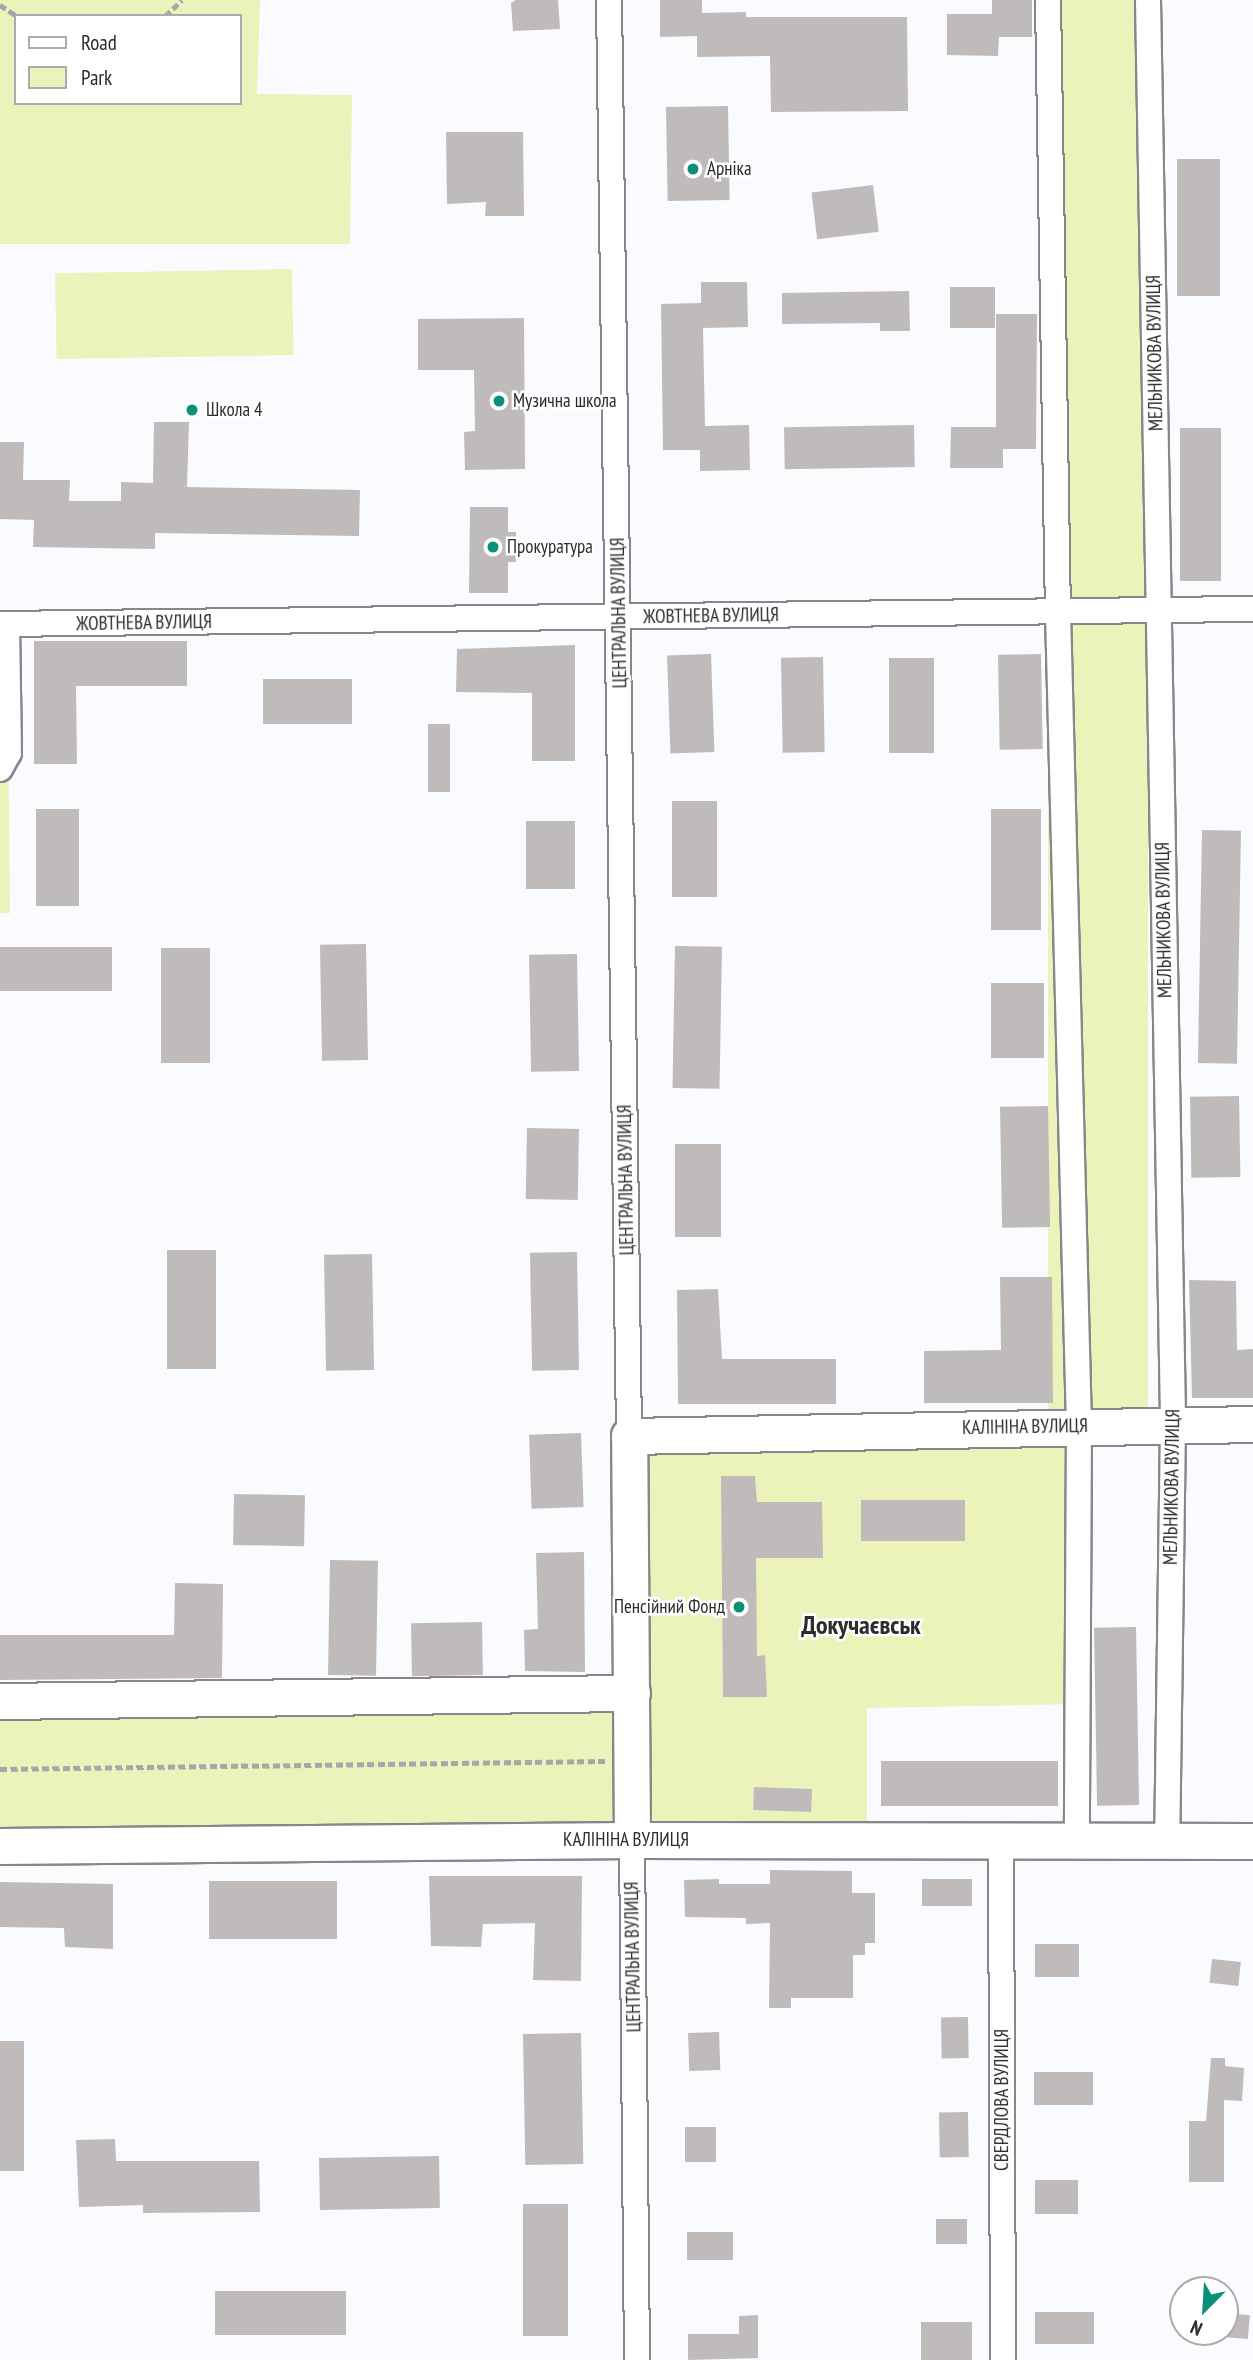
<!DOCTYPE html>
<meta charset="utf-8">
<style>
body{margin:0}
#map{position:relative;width:1253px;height:2360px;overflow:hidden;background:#fafbfe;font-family:"PT Sans Narrow",sans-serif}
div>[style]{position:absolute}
.green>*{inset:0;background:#ebf3bb;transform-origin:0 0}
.building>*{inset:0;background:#bebbba;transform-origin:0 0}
.path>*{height:4.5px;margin-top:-2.25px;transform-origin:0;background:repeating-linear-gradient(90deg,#a7a7aa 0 7px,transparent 0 10.5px)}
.roads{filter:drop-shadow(2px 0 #87878a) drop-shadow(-2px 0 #87878a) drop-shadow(0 2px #87878a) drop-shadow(0 -2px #87878a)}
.street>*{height:24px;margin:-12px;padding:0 12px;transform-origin:12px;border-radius:12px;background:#fff}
.secondary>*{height:35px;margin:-17.5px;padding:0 17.5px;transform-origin:17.5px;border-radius:17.5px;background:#fff}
.dots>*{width:19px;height:19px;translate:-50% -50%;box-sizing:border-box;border:4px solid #fff;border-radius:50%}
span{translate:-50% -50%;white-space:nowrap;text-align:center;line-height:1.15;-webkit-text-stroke:5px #fff;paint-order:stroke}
.poi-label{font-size:19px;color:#2c2c2d}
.left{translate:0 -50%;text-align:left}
.right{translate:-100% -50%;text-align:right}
.street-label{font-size:19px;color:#2c2c2d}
.district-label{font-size:26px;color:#2c2c2d;font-weight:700}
.legend{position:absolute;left:14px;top:14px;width:228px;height:91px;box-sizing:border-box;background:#fff;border:2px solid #ababab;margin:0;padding:9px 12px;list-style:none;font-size:21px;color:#2c2c2d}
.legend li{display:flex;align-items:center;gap:14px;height:35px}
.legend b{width:35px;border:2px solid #ababab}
.north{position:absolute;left:1169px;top:2276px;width:70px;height:70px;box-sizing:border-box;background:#fff;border:2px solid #ababab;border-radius:50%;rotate:204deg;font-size:19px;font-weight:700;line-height:28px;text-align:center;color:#2c2c2d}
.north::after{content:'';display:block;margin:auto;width:24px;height:32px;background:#099079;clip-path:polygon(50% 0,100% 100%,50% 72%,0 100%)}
</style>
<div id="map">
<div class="green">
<div style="clip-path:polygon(evenodd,0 0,260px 0,257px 94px,352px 95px,350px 244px,0 244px,0 0,16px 16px,240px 16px,240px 103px,16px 103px,16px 16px)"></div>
<div style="left:1048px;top:0;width:100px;height:1411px"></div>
<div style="left:292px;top:269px;width:86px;height:237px;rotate:89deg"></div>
<div style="clip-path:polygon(0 624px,7px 624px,10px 913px,0 913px)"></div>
<div style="clip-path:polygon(1080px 1439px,1078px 1704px,867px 1708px,867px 1826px,0 1830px,0 1717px,648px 1708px,645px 1448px)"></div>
</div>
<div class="building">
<div style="clip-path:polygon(516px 0,558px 0,560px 29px,513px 31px,511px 3px)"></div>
<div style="clip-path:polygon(660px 0,702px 0,702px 13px,746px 12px,746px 17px,907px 17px,908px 111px,771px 112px,770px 56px,697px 57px,697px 36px,660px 37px)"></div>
<div style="clip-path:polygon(992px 0,1032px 0,1032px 37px,999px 37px,998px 56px,947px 55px,947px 14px,992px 14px)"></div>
<div style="left:728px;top:106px;width:94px;height:62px;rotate:89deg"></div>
<div style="clip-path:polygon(446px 132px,523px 132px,524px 216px,485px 216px,486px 202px,447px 204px)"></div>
<div style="left:1177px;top:159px;width:43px;height:137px"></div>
<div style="left:873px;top:185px;width:47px;height:62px;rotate:83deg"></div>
<div style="clip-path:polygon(701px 282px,747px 282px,748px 327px,703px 328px,705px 426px,749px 425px,750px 470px,700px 471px,700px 450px,663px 450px,661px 304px,701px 303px)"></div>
<div style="left:950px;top:287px;width:45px;height:41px"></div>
<div style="clip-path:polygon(909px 291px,910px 331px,880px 331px,880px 323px,782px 324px,782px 293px)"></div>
<div style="clip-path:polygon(996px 314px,1037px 314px,1036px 449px,1003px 449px,1003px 468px,950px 468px,951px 427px,996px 427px)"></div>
<div style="clip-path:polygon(524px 318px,525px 469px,465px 470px,464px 432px,475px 431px,474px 370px,418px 370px,418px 319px)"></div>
<div style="clip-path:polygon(154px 422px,189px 422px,187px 487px,360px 490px,359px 536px,155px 533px,155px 549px,33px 547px,34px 520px,0 519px,0 442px,24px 442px,23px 480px,70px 480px,69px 501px,121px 501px,121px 482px,153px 483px)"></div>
<div style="left:914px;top:425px;width:42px;height:130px;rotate:89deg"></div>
<div style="left:1180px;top:428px;width:41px;height:153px"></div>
<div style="clip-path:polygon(470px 507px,508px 507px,508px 532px,516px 532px,516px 562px,508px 562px,508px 593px,469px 593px)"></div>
<div style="clip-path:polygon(34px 641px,187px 641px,187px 686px,76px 686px,77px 764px,34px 764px)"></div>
<div style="clip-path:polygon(575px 645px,575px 761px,532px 761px,532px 693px,456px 692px,457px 649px)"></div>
<div style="left:711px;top:654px;width:98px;height:44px;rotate:88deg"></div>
<div style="left:1041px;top:654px;width:95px;height:43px;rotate:89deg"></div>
<div style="left:823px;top:657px;width:95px;height:42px;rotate:89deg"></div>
<div style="left:889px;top:658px;width:45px;height:95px"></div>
<div style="left:352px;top:679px;width:45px;height:89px;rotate:90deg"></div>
<div style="left:428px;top:724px;width:22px;height:68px"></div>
<div style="left:717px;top:801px;width:96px;height:45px;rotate:90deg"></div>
<div style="left:36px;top:809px;width:43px;height:97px"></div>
<div style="left:991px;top:809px;width:50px;height:121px"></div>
<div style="left:526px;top:821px;width:49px;height:68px"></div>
<div style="left:1202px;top:830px;width:39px;height:233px;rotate:1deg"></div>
<div style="left:366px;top:944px;width:116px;height:46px;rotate:89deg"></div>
<div style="left:675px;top:946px;width:47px;height:142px;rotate:1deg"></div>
<div style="left:112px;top:947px;width:44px;height:112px;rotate:90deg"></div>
<div style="left:161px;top:948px;width:49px;height:115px"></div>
<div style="left:577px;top:954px;width:117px;height:48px;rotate:89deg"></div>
<div style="left:991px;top:983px;width:53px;height:75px"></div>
<div style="left:1239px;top:1096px;width:81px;height:49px;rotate:89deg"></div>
<div style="left:1048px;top:1106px;width:121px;height:48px;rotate:89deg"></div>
<div style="left:527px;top:1128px;width:52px;height:71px;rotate:1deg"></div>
<div style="left:675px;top:1144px;width:46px;height:93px"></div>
<div style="left:216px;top:1250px;width:119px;height:49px;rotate:90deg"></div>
<div style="left:577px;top:1252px;width:118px;height:47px;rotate:89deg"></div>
<div style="left:372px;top:1254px;width:116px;height:48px;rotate:89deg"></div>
<div style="clip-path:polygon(1000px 1277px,1052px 1277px,1053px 1403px,924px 1403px,924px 1351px,1001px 1350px)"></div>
<div style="clip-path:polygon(1189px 1280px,1236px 1281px,1237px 1350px,1253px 1349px,1253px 1398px,1192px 1398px)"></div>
<div style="clip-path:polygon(718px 1289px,722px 1359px,836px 1359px,836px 1404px,678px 1404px,677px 1290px)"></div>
<div style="left:581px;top:1433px;width:74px;height:52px;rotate:88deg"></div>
<div style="clip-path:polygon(721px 1476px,755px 1476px,757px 1502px,822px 1502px,823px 1558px,756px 1558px,757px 1656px,765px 1655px,767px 1697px,723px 1697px)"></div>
<div style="left:234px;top:1494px;width:71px;height:51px;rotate:1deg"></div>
<div style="left:861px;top:1500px;width:104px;height:41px"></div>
<div style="clip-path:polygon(584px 1552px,585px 1672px,525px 1671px,524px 1630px,538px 1629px,536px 1553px)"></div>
<div style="left:330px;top:1560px;width:48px;height:115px;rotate:1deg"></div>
<div style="clip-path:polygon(175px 1583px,223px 1584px,222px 1678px,0 1680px,0 1635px,174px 1635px)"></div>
<div style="left:482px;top:1622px;width:53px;height:71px;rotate:89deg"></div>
<div style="left:1136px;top:1627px;width:178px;height:42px;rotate:89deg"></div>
<div style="left:1058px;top:1761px;width:45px;height:177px;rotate:90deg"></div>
<div style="left:754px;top:1787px;width:58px;height:23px;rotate:2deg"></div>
<div style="clip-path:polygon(770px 1870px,852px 1871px,852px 1893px,875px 1893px,875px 1943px,865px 1943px,865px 1955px,853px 1955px,853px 1998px,791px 1998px,791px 2008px,769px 2008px,770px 1923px,746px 1924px,746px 1918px,685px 1917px,684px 1880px,719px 1879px,719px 1884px,770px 1884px)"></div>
<div style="clip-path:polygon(429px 1876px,582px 1876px,581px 1981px,533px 1980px,535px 1923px,483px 1924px,481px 1947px,431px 1946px)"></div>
<div style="left:922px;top:1879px;width:50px;height:27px"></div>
<div style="left:209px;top:1881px;width:128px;height:58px"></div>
<div style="clip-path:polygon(0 1882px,113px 1884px,113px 1949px,65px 1947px,64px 1928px,0 1927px)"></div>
<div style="left:1079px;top:1944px;width:33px;height:44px;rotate:90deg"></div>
<div style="left:1212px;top:1959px;width:29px;height:24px;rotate:6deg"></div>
<div style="left:968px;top:2017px;width:41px;height:27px;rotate:89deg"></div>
<div style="left:719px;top:2032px;width:38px;height:31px;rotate:88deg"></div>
<div style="left:581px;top:2033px;width:131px;height:58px;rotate:89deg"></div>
<div style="left:0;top:2041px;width:24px;height:130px"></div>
<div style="clip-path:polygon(1211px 2058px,1225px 2058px,1225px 2066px,1244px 2068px,1242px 2101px,1224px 2100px,1224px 2182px,1189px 2182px,1189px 2121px,1206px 2121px)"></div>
<div style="left:1093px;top:2072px;width:33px;height:59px;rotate:90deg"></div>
<div style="left:968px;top:2112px;width:45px;height:29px;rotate:89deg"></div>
<div style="left:716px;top:2127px;width:35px;height:31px;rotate:90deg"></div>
<div style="clip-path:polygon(115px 2139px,116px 2161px,259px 2161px,260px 2212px,143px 2213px,143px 2205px,79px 2207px,76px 2140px)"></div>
<div style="left:439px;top:2156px;width:52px;height:120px;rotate:89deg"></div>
<div style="left:1035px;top:2180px;width:43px;height:34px"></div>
<div style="left:523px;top:2204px;width:45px;height:132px"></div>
<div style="left:936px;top:2219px;width:31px;height:25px"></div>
<div style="left:687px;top:2232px;width:46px;height:28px"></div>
<div style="left:215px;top:2291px;width:131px;height:44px"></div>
<div style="left:1035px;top:2312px;width:59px;height:32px"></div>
<div style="left:1225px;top:2313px;width:25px;height:24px;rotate:5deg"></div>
<div style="clip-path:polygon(758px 2315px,758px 2358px,688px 2360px,688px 2334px,739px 2334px,739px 2316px)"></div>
<div style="left:921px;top:2322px;width:51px;height:38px"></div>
</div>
<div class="path">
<div style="left:0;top:5px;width:20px;rotate:33deg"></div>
<div style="left:165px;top:16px;width:23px;rotate:-43deg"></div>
<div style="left:0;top:1769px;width:607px;rotate:-0.76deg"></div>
</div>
<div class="roads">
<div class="street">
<div style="left:609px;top:0;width:1436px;rotate:89.2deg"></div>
<div style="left:1048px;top:0;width:613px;rotate:89.07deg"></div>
<div style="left:1058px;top:613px;width:812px;rotate:88.52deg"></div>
<div style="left:1079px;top:1425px;width:415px;rotate:90.3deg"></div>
<div style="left:1148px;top:0;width:1424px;rotate:88.99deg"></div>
<div style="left:1173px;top:1424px;width:416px;rotate:90.8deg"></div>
<div style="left:0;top:624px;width:1253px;rotate:-0.69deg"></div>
<div style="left:0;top:769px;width:18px;rotate:-61deg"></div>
<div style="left:9px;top:753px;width:129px;rotate:-90.9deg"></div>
<div style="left:632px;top:1840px;width:520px;rotate:89.45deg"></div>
<div style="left:1001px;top:1840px;width:520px;rotate:89.78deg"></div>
</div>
<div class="secondary">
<div style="left:0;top:1701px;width:632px;rotate:-0.73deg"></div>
<div style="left:632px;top:1840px;width:404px;rotate:-90.4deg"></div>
<div style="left:629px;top:1436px;width:624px;rotate:-1.1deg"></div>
<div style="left:0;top:1846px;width:632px;rotate:-0.54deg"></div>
<div style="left:632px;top:1840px;width:621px;rotate:0.09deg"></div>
</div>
</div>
<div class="dots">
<div style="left:693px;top:169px;background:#099079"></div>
<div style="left:499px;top:401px;background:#099079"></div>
<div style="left:192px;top:410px;background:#099079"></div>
<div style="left:493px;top:547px;background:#099079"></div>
<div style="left:739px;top:1607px;background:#099079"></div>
</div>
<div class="poi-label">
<span class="left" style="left:707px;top:169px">Арніка</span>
<span class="left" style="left:513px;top:401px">Музична школа</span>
<span class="left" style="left:206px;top:410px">Школа 4</span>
<span class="left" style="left:507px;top:547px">Прокуратура</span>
<span class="right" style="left:725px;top:1607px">Пенсійний Фонд</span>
</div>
<div class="street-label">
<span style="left:1155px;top:353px;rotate:-91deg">МЕЛЬНИКОВА ВУЛИЦЯ</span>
<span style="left:619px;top:613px;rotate:-91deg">ЦЕНТРАЛЬНА ВУЛИЦЯ</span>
<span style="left:711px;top:616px;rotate:-1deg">ЖОВТНЕВА ВУЛИЦЯ</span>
<span style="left:144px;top:623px;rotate:-1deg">ЖОВТНЕВА ВУЛИЦЯ</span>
<span style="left:1164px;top:920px;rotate:-91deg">МЕЛЬНИКОВА ВУЛИЦЯ</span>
<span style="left:626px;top:1180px;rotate:-91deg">ЦЕНТРАЛЬНА ВУЛИЦЯ</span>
<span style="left:1025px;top:1427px;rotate:-1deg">КАЛІНІНА ВУЛИЦЯ</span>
<span style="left:1172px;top:1487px;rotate:-89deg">МЕЛЬНИКОВА ВУЛИЦЯ</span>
<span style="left:626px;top:1840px">КАЛІНІНА ВУЛИЦЯ</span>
<span style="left:633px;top:1957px;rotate:-91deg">ЦЕНТРАЛЬНА ВУЛИЦЯ</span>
<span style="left:1002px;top:2100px;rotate:-90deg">СВЕРДЛОВА ВУЛИЦЯ</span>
</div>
<div class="district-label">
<span style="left:861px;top:1625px">Докучаєвськ</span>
</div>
<ul class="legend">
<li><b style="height:9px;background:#fff"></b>Road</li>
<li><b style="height:19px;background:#ebf3bb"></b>Park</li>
</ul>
<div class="north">N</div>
</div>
